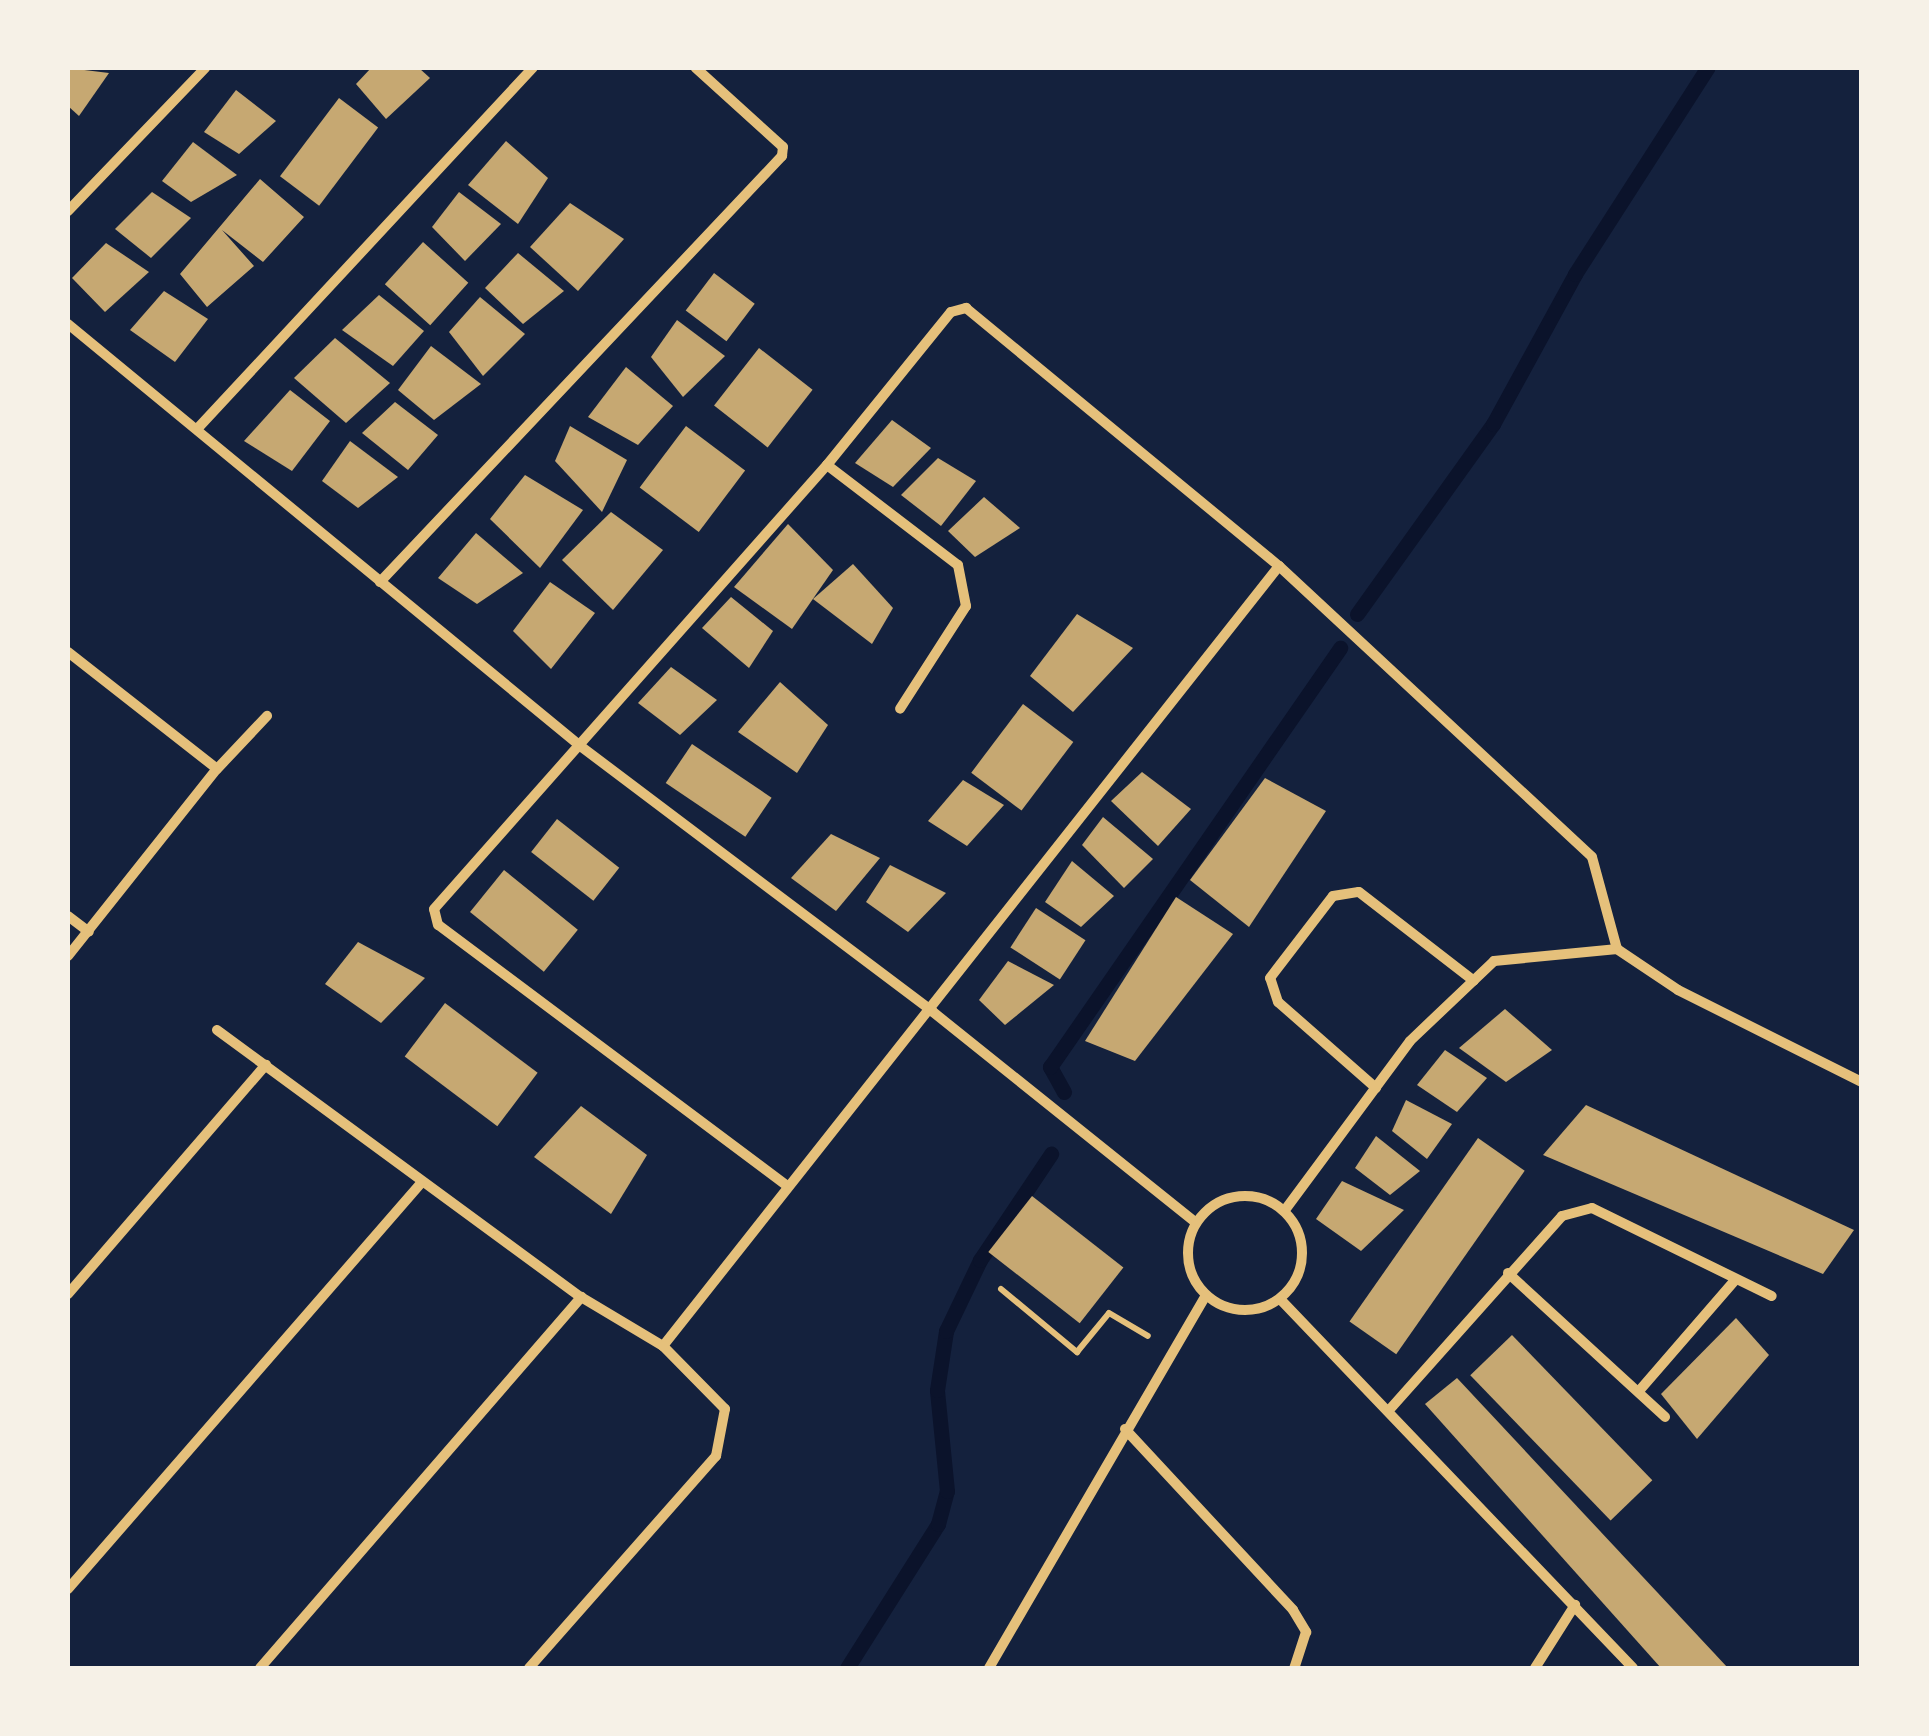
<!DOCTYPE html>
<style>
body{margin:0}
#map{position:relative;width:1929px;height:1736px;overflow:hidden;background:#14213d;font-family:"Source Serif 4",serif}
div>[style]{position:absolute}
.stream>*{height:15px;margin:-7.5px;padding:0 7.5px;transform-origin:7.5px;border-radius:7.5px;background:#0b132b}
.building>*{inset:0;background:#c6a872;transform-origin:0 0}
.path>*{height:6px;margin:-3px;padding:0 3px;transform-origin:3px;border-radius:3px;background:#e5c07b}
.minor>*{height:10px;margin:-5px;padding:0 5px;transform-origin:5px;border-radius:5px;background:#e5c07b}
.minor>.ring{margin:-5px;padding:0;box-sizing:content-box;background:none;border:10px solid #e5c07b;border-radius:50%}
span{translate:-50% -50%;white-space:nowrap;text-align:center;line-height:1.15;-webkit-text-stroke:10px #f6f1e7;paint-order:stroke}
.frame{position:absolute;inset:0;border:70px solid #f6f1e7;pointer-events:none}
</style>
<div id="map">
<div class="stream">
<div style="left:1357px;top:614px;width:234px;rotate:-54.4deg"></div>
<div style="left:1493px;top:424px;width:171px;rotate:-61.3deg"></div>
<div style="left:1575px;top:274px;width:245px;rotate:-57.3deg"></div>
<div style="left:1064px;top:1092px;width:29px;rotate:-119deg"></div>
<div style="left:1050px;top:1067px;width:510px;rotate:-55.31deg"></div>
<div style="left:847px;top:1668px;width:170px;rotate:-57.7deg"></div>
<div style="left:938px;top:1524px;width:34px;rotate:-75deg"></div>
<div style="left:947px;top:1491px;width:101px;rotate:-95.7deg"></div>
<div style="left:937px;top:1390px;width:60px;rotate:-81.3deg"></div>
<div style="left:946px;top:1331px;width:79px;rotate:-64.4deg"></div>
<div style="left:980px;top:1260px;width:128px;rotate:-56.2deg"></div>
</div>
<div class="building">
<div style="clip-path:polygon(68px 68px,109px 73px,79px 116px,68px 106px)"></div>
<div style="clip-path:polygon(371px 68px,419px 68px,430px 78px,386px 119px,356px 84px)"></div>
<div style="clip-path:polygon(236px 90px,276px 121px,239px 154px,204px 132px)"></div>
<div style="left:339px;top:98px;width:49px;height:98px;rotate:37deg"></div>
<div style="clip-path:polygon(506px 141px,548px 178px,518px 224px,468px 185px)"></div>
<div style="clip-path:polygon(193px 142px,237px 175px,191px 202px,162px 181px)"></div>
<div style="clip-path:polygon(260px 179px,304px 217px,263px 262px,222px 230px,254px 266px,207px 307px,180px 274px)"></div>
<div style="clip-path:polygon(152px 192px,191px 218px,151px 258px,115px 229px)"></div>
<div style="clip-path:polygon(459px 192px,501px 224px,465px 261px,432px 227px)"></div>
<div style="clip-path:polygon(570px 203px,624px 239px,578px 291px,530px 247px)"></div>
<div style="left:423px;top:242px;width:61px;height:57px;rotate:42deg"></div>
<div style="clip-path:polygon(106px 243px,149px 272px,105px 312px,72px 278px)"></div>
<div style="clip-path:polygon(518px 253px,564px 291px,523px 324px,485px 288px)"></div>
<div style="left:714px;top:273px;width:51px;height:47px;rotate:37deg"></div>
<div style="clip-path:polygon(164px 291px,208px 319px,175px 362px,130px 330px)"></div>
<div style="clip-path:polygon(379px 295px,424px 331px,393px 366px,342px 330px)"></div>
<div style="clip-path:polygon(480px 297px,525px 334px,483px 376px,449px 332px)"></div>
<div style="clip-path:polygon(677px 320px,725px 356px,683px 397px,651px 357px)"></div>
<div style="clip-path:polygon(335px 338px,390px 383px,346px 423px,294px 378px)"></div>
<div style="clip-path:polygon(431px 346px,481px 384px,434px 420px,398px 390px)"></div>
<div style="left:759px;top:348px;width:68px;height:73px;rotate:38deg"></div>
<div style="clip-path:polygon(626px 367px,673px 406px,638px 445px,588px 417px)"></div>
<div style="clip-path:polygon(290px 390px,330px 421px,292px 471px,244px 441px)"></div>
<div style="clip-path:polygon(395px 402px,438px 435px,408px 470px,362px 433px)"></div>
<div style="clip-path:polygon(892px 420px,931px 448px,893px 487px,855px 463px)"></div>
<div style="clip-path:polygon(570px 426px,627px 460px,602px 512px,555px 461px)"></div>
<div style="left:686px;top:426px;width:74px;height:77px;rotate:37deg"></div>
<div style="clip-path:polygon(350px 441px,398px 477px,358px 508px,322px 481px)"></div>
<div style="clip-path:polygon(938px 458px,976px 481px,941px 526px,901px 495px)"></div>
<div style="clip-path:polygon(525px 475px,583px 510px,540px 568px,490px 519px)"></div>
<div style="clip-path:polygon(984px 497px,1020px 528px,975px 557px,948px 531px)"></div>
<div style="clip-path:polygon(611px 512px,663px 550px,613px 610px,562px 560px)"></div>
<div style="clip-path:polygon(788px 524px,833px 570px,792px 629px,734px 587px)"></div>
<div style="clip-path:polygon(476px 533px,523px 573px,477px 604px,438px 578px)"></div>
<div style="clip-path:polygon(853px 564px,893px 608px,872px 644px,813px 599px)"></div>
<div style="clip-path:polygon(550px 582px,595px 613px,551px 669px,513px 631px)"></div>
<div style="clip-path:polygon(731px 597px,773px 631px,749px 668px,702px 628px)"></div>
<div style="clip-path:polygon(1077px 614px,1133px 648px,1073px 712px,1030px 676px)"></div>
<div style="clip-path:polygon(671px 667px,717px 700px,680px 735px,638px 703px)"></div>
<div style="clip-path:polygon(780px 682px,828px 725px,797px 773px,738px 732px)"></div>
<div style="left:1023px;top:704px;width:63px;height:86px;rotate:37deg"></div>
<div style="left:692px;top:744px;width:96px;height:47px;rotate:34deg"></div>
<div style="clip-path:polygon(1142px 772px,1191px 809px,1158px 846px,1111px 801px)"></div>
<div style="clip-path:polygon(1265px 778px,1326px 811px,1249px 927px,1190px 880px)"></div>
<div style="clip-path:polygon(963px 780px,1004px 805px,967px 846px,928px 821px)"></div>
<div style="clip-path:polygon(1103px 817px,1153px 859px,1124px 888px,1082px 845px)"></div>
<div style="left:557px;top:819px;width:79px;height:42px;rotate:38deg"></div>
<div style="clip-path:polygon(831px 834px,880px 858px,836px 911px,791px 878px)"></div>
<div style="clip-path:polygon(1072px 861px,1114px 896px,1081px 927px,1045px 902px)"></div>
<div style="clip-path:polygon(890px 865px,946px 893px,908px 932px,866px 902px)"></div>
<div style="left:504px;top:870px;width:95px;height:54px;rotate:39deg"></div>
<div style="clip-path:polygon(1176px 897px,1233px 934px,1135px 1061px,1085px 1041px)"></div>
<div style="left:1036px;top:908px;width:59px;height:47px;rotate:33deg"></div>
<div style="clip-path:polygon(358px 942px,425px 978px,381px 1023px,325px 984px)"></div>
<div style="clip-path:polygon(1008px 961px,1054px 985px,1005px 1025px,979px 1000px)"></div>
<div style="left:445px;top:1003px;width:116px;height:67px;rotate:37deg"></div>
<div style="clip-path:polygon(1505px 1009px,1552px 1050px,1506px 1082px,1459px 1048px)"></div>
<div style="clip-path:polygon(1445px 1050px,1487px 1078px,1457px 1112px,1417px 1085px)"></div>
<div style="clip-path:polygon(1406px 1100px,1452px 1124px,1427px 1159px,1392px 1131px)"></div>
<div style="clip-path:polygon(1586px 1105px,1854px 1230px,1823px 1274px,1543px 1155px)"></div>
<div style="clip-path:polygon(581px 1106px,647px 1155px,611px 1214px,534px 1157px)"></div>
<div style="clip-path:polygon(1376px 1136px,1420px 1171px,1390px 1195px,1355px 1168px)"></div>
<div style="left:1478px;top:1138px;width:57px;height:224px;rotate:35deg"></div>
<div style="clip-path:polygon(1342px 1181px,1404px 1210px,1361px 1251px,1316px 1219px)"></div>
<div style="left:1032px;top:1196px;width:116px;height:71px;rotate:38deg"></div>
<div style="clip-path:polygon(1736px 1318px,1769px 1355px,1697px 1439px,1661px 1394px)"></div>
<div style="left:1512px;top:1335px;width:202px;height:58px;rotate:46deg"></div>
<div style="clip-path:polygon(1457px 1378px,1728px 1668px,1661px 1668px,1425px 1404px)"></div>
</div>
<div class="path">
<div style="left:1001px;top:1289px;width:99px;rotate:39.7deg"></div>
<div style="left:1077px;top:1352px;width:50px;rotate:-50.6deg"></div>
<div style="left:1109px;top:1313px;width:45px;rotate:30.5deg"></div>
</div>
<div class="minor">
<div style="left:68px;top:211px;width:198px;rotate:-46.2deg"></div>
<div style="left:68px;top:324px;width:662px;rotate:39.48deg"></div>
<div style="left:579px;top:745px;width:443px;rotate:37deg"></div>
<div style="left:933px;top:1012px;width:336px;rotate:38.7deg"></div>
<div style="left:198px;top:428px;width:492px;rotate:-47.1deg"></div>
<div style="left:827px;top:465px;width:165px;rotate:37.4deg"></div>
<div style="left:958px;top:565px;width:42px;rotate:79deg"></div>
<div style="left:966px;top:606px;width:122px;rotate:122.7deg"></div>
<div style="left:380px;top:582px;width:586px;rotate:-46.66deg"></div>
<div style="left:782px;top:156px;width:9px;rotate:-84deg"></div>
<div style="left:783px;top:147px;width:118px;rotate:-137.8deg"></div>
<div style="left:68px;top:652px;width:189px;rotate:38.1deg"></div>
<div style="left:68px;top:916px;width:26px;rotate:37deg"></div>
<div style="left:68px;top:956px;width:239px;rotate:-51.5deg"></div>
<div style="left:217px;top:769px;width:73px;rotate:-46.7deg"></div>
<div style="left:217px;top:1030px;width:451px;rotate:36.3deg"></div>
<div style="left:581px;top:1297px;width:96px;rotate:30.9deg"></div>
<div style="left:663px;top:1346px;width:994px;rotate:-51.7deg"></div>
<div style="left:1279px;top:566px;width:427px;rotate:42.9deg"></div>
<div style="left:1592px;top:857px;width:95px;rotate:74.8deg"></div>
<div style="left:1376px;top:1088px;width:130px;rotate:-138.7deg"></div>
<div style="left:1278px;top:1002px;width:25px;rotate:-108deg"></div>
<div style="left:1270px;top:978px;width:103px;rotate:-52.5deg"></div>
<div style="left:1333px;top:896px;width:26px;rotate:-9deg"></div>
<div style="left:1359px;top:892px;width:145px;rotate:37.7deg"></div>
<div style="left:786px;top:1185px;width:434px;rotate:-143.2deg"></div>
<div style="left:438px;top:925px;width:16px;rotate:-104deg"></div>
<div style="left:434px;top:909px;width:593px;rotate:-48.49deg"></div>
<div style="left:827px;top:465px;width:197px;rotate:-51deg"></div>
<div style="left:951px;top:312px;width:16px;rotate:-15deg"></div>
<div style="left:966px;top:308px;width:406px;rotate:39.5deg"></div>
<div class="ring" style="left:1188px;top:1196px;width:104px;height:104px"></div>
<div style="left:1285px;top:1210px;width:210px;rotate:-53.5deg"></div>
<div style="left:1410px;top:1041px;width:116px;rotate:-43.6deg"></div>
<div style="left:1494px;top:961px;width:124px;rotate:-5.6deg"></div>
<div style="left:1617px;top:949px;width:73px;rotate:33.9deg"></div>
<div style="left:1678px;top:990px;width:206px;rotate:26.6deg"></div>
<div style="left:1508px;top:1273px;width:213px;rotate:42.5deg"></div>
<div style="left:68px;top:1294px;width:303px;rotate:-49.2deg"></div>
<div style="left:1281px;top:1300px;width:509px;rotate:46.27deg"></div>
<div style="left:1639px;top:1391px;width:147px;rotate:-49.1deg"></div>
<div style="left:1391px;top:1408px;width:257px;rotate:-48.3deg"></div>
<div style="left:1562px;top:1216px;width:31px;rotate:-15deg"></div>
<div style="left:1592px;top:1208px;width:200px;rotate:26.1deg"></div>
<div style="left:1125px;top:1429px;width:247px;rotate:47.1deg"></div>
<div style="left:1293px;top:1610px;width:26px;rotate:59deg"></div>
<div style="left:1306px;top:1632px;width:38px;rotate:108deg"></div>
<div style="left:68px;top:1589px;width:539px;rotate:-48.98deg"></div>
<div style="left:260px;top:1668px;width:491px;rotate:-49.1deg"></div>
<div style="left:529px;top:1668px;width:283px;rotate:-48.6deg"></div>
<div style="left:716px;top:1456px;width:48px;rotate:-79.2deg"></div>
<div style="left:725px;top:1409px;width:88px;rotate:-134.5deg"></div>
<div style="left:989px;top:1668px;width:429px;rotate:-59.8deg"></div>
<div style="left:1535px;top:1668px;width:75px;rotate:-57.6deg"></div>
</div>
<div class="frame"></div>
</div>
